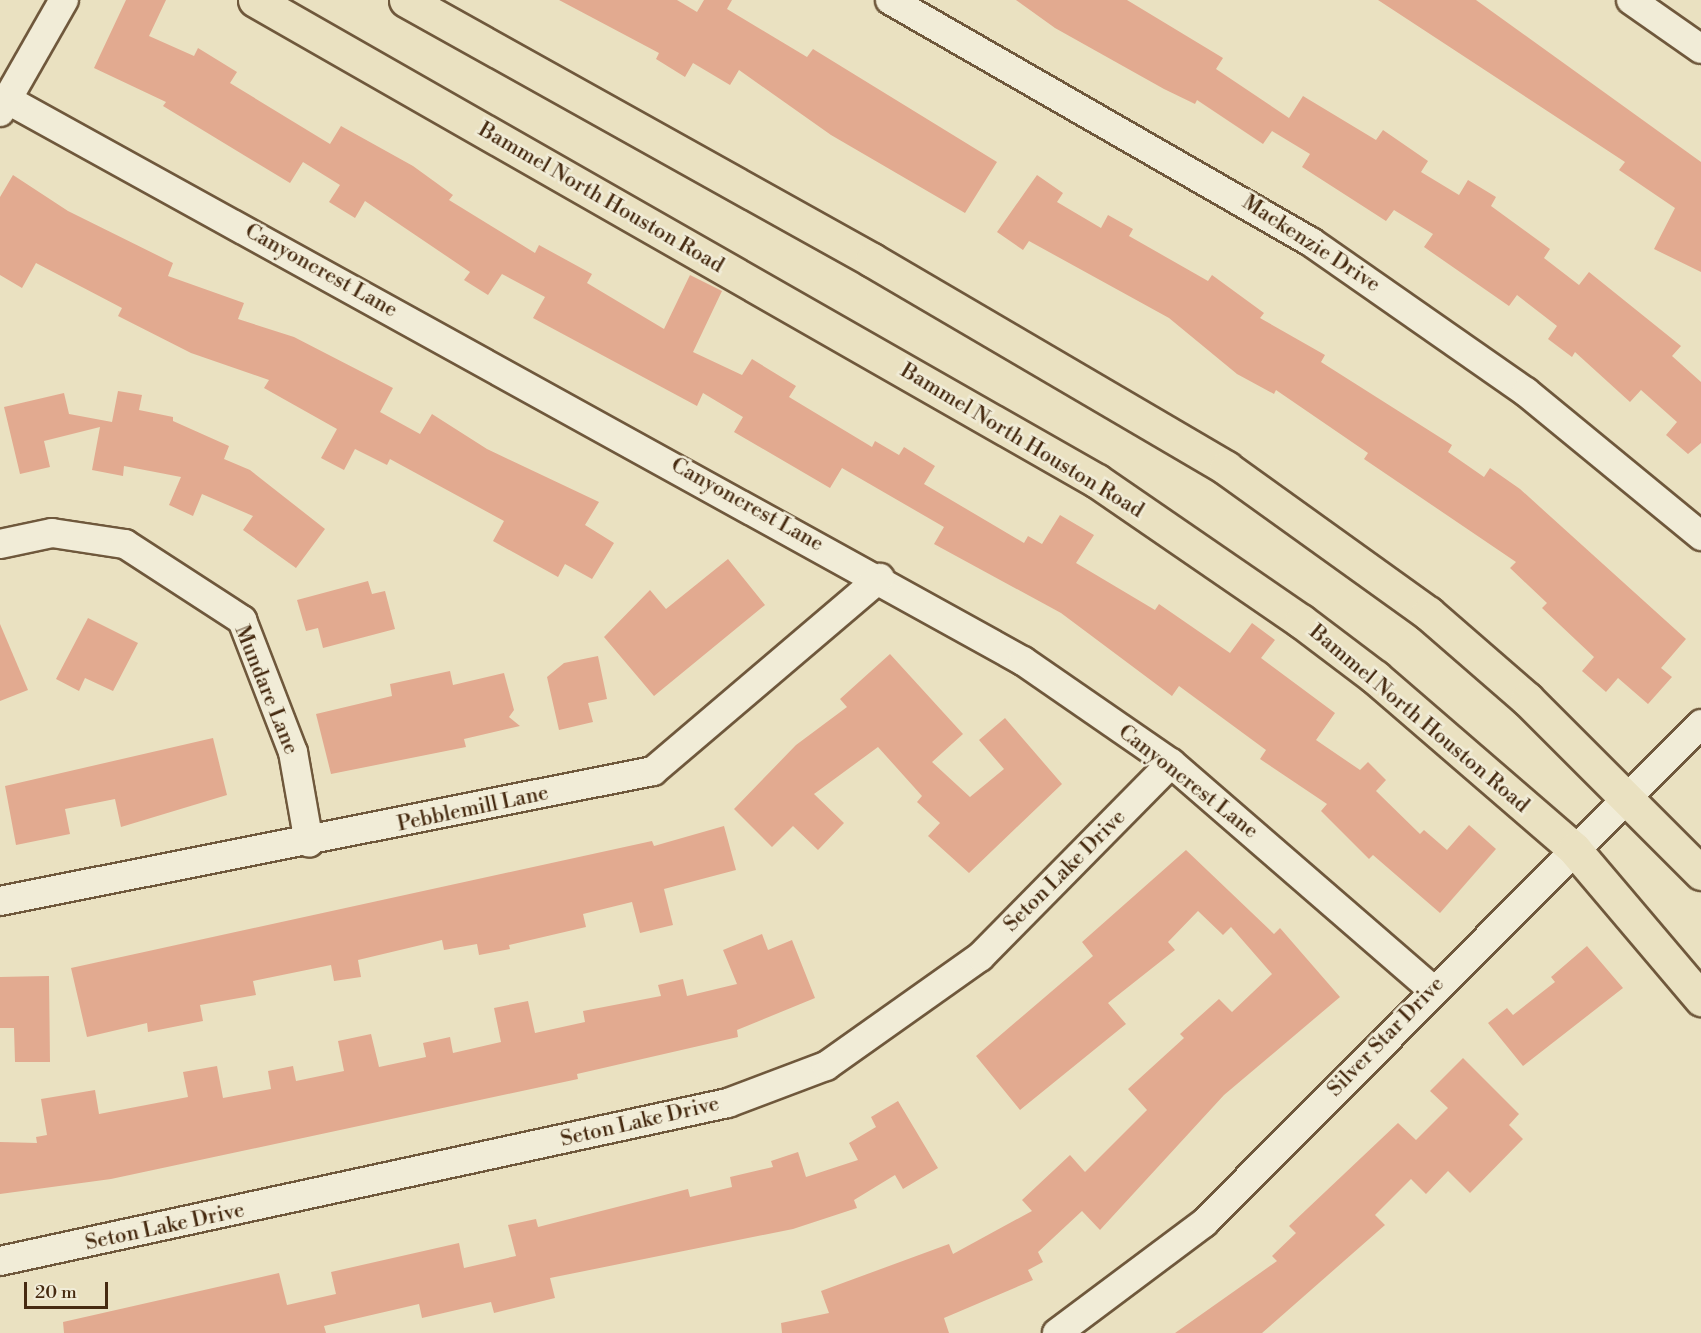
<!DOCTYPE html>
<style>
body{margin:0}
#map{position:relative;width:1701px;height:1333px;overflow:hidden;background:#eae1c1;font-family:"Libre Bodoni",serif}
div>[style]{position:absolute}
.building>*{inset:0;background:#e2aa90}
.roads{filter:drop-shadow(2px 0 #6f583c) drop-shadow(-2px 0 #6f583c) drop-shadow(0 2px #6f583c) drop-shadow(0 -2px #6f583c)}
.street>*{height:28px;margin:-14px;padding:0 14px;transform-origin:14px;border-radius:14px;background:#f1ecd7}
.primary>*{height:33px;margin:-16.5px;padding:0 16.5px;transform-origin:16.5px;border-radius:16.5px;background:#eae1c1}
span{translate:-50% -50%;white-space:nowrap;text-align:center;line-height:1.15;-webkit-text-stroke:5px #f1ecd7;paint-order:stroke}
.street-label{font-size:21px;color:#462a10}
.scale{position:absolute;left:24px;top:1282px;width:84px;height:27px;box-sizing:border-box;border:3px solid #462a10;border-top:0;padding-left:8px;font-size:18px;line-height:21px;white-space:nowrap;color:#462a10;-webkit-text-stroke:4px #f1ecd7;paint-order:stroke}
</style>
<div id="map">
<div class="building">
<div style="clip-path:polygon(126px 0,166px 0,149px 36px,194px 56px,198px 48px,237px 72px,230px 83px,330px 144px,341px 126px,413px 166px,453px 195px,449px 200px,535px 253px,539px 245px,592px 274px,587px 283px,664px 329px,690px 275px,722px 291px,693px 352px,742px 375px,752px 359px,796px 386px,789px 397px,872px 447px,875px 441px,899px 455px,904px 447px,935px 466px,924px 484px,1024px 543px,1028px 536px,1042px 544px,1060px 515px,1094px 535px,1076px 563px,1155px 610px,1159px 604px,1230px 653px,1252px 623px,1275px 640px,1261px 658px,1335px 713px,1316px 740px,1360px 770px,1368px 762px,1386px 780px,1376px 791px,1420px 834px,1424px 830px,1447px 850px,1469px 825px,1496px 849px,1440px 913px,1373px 855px,1369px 859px,1321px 811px,1327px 804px,1260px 759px,1266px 750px,1179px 686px,1172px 696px,1061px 613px,934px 544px,944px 527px,842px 468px,830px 488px,734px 432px,743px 417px,703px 393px,697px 406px,533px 318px,545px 297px,502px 274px,488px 295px,464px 280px,470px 272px,365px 201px,355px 218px,329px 202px,340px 185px,303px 162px,290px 183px,163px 106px,166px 102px,94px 68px)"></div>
<div style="clip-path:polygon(559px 0,677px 0,697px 12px,704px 0,732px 0,727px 9px,807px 57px,813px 49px,997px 162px,965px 213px,831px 135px,739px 70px,730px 85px,693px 63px,685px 77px,656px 59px,659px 53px)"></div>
<div style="clip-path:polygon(1016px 0,1127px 0,1223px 58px,1216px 69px,1289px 118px,1303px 96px,1376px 140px,1383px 130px,1428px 161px,1421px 172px,1459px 195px,1468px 180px,1496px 197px,1491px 206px,1550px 249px,1544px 258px,1579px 285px,1589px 272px,1681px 346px,1672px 356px,1701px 382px,1701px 443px,1688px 454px,1666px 435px,1677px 422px,1641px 390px,1630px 402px,1575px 352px,1572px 357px,1548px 339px,1557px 326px,1517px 295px,1509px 306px,1424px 247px,1433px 234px,1394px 210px,1386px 221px,1302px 167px,1310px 154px,1272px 131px,1263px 144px,1197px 100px,1195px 104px,1164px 89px,1055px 28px)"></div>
<div style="clip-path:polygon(1378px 0,1476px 0,1701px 162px,1701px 272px,1654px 249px,1675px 208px,1619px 170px,1625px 162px)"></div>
<div style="clip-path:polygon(13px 175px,68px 211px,173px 263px,168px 276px,244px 303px,238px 319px,294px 337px,393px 388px,380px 412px,420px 434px,432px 414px,487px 449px,599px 502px,585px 525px,614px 543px,592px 579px,565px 564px,558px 577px,493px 541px,504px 521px,390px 459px,387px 465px,355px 449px,344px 470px,321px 458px,337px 429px,264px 388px,269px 380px,191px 353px,118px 316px,122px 308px,36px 263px,22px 288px,0 275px,0 197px)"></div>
<div style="clip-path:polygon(1037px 175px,1063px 193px,1057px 202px,1101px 228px,1108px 215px,1133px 229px,1129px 236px,1208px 281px,1212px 275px,1264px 313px,1260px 318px,1325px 355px,1321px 362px,1452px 445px,1448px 452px,1484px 477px,1490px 468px,1520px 489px,1686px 639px,1661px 668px,1672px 677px,1648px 704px,1618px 678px,1606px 692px,1582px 671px,1594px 657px,1542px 608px,1547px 603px,1510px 568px,1516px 562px,1364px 459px,1368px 453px,1276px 390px,1274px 394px,1237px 374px,1169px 318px,1029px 241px,1023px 250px,997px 232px)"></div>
<div style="clip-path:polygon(118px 391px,142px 395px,139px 410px,173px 417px,173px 421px,229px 446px,224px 459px,250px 470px,325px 529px,296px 568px,243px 530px,253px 516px,202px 494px,193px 516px,169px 505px,181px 477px,124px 466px,123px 476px,92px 470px,100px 427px,44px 441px,50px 467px,20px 474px,4px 407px,64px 393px,69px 414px,112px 422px)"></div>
<div style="clip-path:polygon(728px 559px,765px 605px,654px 696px,604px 637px,650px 590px,666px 609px)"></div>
<div style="clip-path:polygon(368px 581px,372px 594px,385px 591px,395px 629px,323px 648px,318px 628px,306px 631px,297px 600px)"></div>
<div style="clip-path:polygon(88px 618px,138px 643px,113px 691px,85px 678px,79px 691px,56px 679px)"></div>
<div style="clip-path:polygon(0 624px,28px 690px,0 701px)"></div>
<div style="clip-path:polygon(890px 654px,963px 734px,932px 762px,970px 797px,1004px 769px,979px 740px,1005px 718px,1062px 784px,969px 873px,928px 836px,940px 823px,917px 802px,922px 796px,878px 747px,814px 794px,844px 823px,818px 850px,793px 826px,772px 847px,734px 809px,796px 745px,847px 707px,840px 699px)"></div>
<div style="clip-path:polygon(598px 656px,607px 699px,588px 703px,593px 722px,559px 730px,547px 677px,564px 663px)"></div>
<div style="clip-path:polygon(450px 671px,453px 685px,504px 673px,514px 710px,509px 717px,520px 726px,464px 739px,466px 747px,331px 774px,316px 714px,392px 696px,390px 684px)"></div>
<div style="clip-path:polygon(213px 738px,227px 795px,121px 827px,115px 799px,65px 809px,70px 834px,16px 845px,5px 786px)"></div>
<div style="clip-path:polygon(724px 826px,736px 870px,664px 889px,673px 925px,640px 933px,632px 902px,583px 914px,586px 927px,509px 945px,510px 949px,479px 955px,477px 944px,444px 950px,442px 940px,358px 960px,361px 977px,334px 981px,331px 965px,253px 981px,256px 995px,200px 1005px,203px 1021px,148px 1032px,147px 1023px,87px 1037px,71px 968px,652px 841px,654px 846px)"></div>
<div style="clip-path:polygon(1186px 850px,1274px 934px,1280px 928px,1340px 997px,1224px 1095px,1100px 1230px,1082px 1211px,1038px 1252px,1043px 1262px,1028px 1270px,1033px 1280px,944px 1318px,949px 1333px,782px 1333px,781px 1323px,829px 1313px,821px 1291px,949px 1244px,953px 1254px,1032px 1211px,1022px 1200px,1070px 1155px,1085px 1172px,1147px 1110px,1128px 1089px,1184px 1038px,1180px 1034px,1219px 999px,1232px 1012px,1272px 974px,1231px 927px,1223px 935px,1198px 911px,1168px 942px,1175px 950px,1108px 1003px,1126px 1024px,1020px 1110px,976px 1056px,1093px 956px,1082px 942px)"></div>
<div style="clip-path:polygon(762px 934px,768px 950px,792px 940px,815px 998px,737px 1030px,738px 1037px,577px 1074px,578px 1079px,111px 1179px,0 1194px,0 1142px,37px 1143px,36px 1137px,47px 1135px,41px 1099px,95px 1090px,99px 1114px,188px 1097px,183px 1072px,217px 1066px,223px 1098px,271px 1089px,268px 1071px,293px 1066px,296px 1081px,344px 1071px,338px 1041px,371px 1034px,379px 1067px,426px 1057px,423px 1043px,450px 1037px,453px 1053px,501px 1042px,494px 1008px,528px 1001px,535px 1033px,585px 1022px,583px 1011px,661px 996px,658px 985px,683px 979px,687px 996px,737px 984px,723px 950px)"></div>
<div style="clip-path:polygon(1587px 946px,1623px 988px,1523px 1066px,1488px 1023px,1507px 1008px,1513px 1015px,1555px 982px,1551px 977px)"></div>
<div style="clip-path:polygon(49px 976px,50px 1062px,15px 1062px,14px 1028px,0 1028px,0 977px)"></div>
<div style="clip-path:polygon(1463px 1058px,1519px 1114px,1509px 1125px,1523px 1139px,1470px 1193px,1448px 1171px,1426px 1194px,1411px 1179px,1375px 1215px,1385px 1225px,1262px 1333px,1175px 1333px,1277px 1261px,1272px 1256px,1296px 1233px,1289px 1226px,1398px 1123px,1416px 1140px,1448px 1108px,1430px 1091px)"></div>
<div style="clip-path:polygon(898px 1101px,938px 1168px,903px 1189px,895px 1175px,854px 1200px,857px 1208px,793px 1229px,550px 1278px,555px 1298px,494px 1313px,491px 1302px,422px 1318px,419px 1304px,324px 1326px,326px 1333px,64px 1333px,63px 1322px,279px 1273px,287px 1305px,336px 1294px,331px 1272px,459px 1243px,464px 1268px,516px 1256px,508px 1225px,536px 1219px,538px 1227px,688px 1189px,690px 1197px,732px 1187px,730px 1177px,773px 1167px,771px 1161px,798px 1152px,806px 1177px,858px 1160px,849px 1143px,876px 1127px,871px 1117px)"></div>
</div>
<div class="roads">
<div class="street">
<div style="left:890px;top:0;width:486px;rotate:29.9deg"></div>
<div style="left:1311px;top:242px;width:262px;rotate:34.9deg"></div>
<div style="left:1526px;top:392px;width:227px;rotate:39.4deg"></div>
<div style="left:1631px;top:0;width:85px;rotate:35deg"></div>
<div style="left:8px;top:100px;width:1160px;rotate:28.93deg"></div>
<div style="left:1023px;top:661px;width:180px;rotate:34.6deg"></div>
<div style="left:1171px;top:763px;width:345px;rotate:40.9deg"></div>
<div style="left:0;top:112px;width:129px;rotate:-60.3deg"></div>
<div style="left:0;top:544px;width:53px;rotate:-11.9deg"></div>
<div style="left:52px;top:533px;width:74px;rotate:8.6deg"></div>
<div style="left:125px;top:544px;width:140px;rotate:33deg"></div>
<div style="left:242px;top:620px;width:142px;rotate:68.9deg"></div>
<div style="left:293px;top:752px;width:92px;rotate:80deg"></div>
<div style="left:0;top:901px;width:666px;rotate:-11.26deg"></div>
<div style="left:653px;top:771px;width:298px;rotate:-40.4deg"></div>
<div style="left:0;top:1261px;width:745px;rotate:-12.25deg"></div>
<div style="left:728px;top:1103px;width:105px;rotate:-20.7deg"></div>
<div style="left:826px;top:1066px;width:189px;rotate:-35.3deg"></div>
<div style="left:980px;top:957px;width:272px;rotate:-45.4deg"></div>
<div style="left:1057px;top:1333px;width:184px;rotate:-36.8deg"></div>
<div style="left:1204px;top:1223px;width:704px;rotate:-45.12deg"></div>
</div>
<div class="primary">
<div style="left:255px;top:0;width:970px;rotate:29.74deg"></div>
<div style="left:1097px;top:481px;width:247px;rotate:34.5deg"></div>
<div style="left:1301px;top:621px;width:93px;rotate:37.1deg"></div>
<div style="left:1375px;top:677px;width:263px;rotate:40.8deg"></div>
<div style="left:1574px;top:849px;width:197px;rotate:49.7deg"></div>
<div style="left:406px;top:0;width:534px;rotate:29.16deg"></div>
<div style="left:872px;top:260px;width:411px;rotate:30.4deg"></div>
<div style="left:1226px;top:468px;width:249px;rotate:35.7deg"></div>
<div style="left:1428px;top:613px;width:131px;rotate:41deg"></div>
<div style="left:1527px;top:699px;width:246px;rotate:45deg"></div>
</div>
</div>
<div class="street-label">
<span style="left:601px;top:198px;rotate:30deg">Bammel North Houston Road</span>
<span style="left:1311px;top:244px;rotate:33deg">Mackenzie Drive</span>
<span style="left:321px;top:271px;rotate:29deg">Canyoncrest Lane</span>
<span style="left:1022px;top:441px;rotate:31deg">Bammel North Houston Road</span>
<span style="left:747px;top:505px;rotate:29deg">Canyoncrest Lane</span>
<span style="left:266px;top:690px;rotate:68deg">Mundare Lane</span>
<span style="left:1419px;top:719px;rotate:40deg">Bammel North Houston Road</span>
<span style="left:1188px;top:782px;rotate:38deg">Canyoncrest Lane</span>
<span style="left:473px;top:809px;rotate:-12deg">Pebblemill Lane</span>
<span style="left:1065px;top:871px;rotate:-45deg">Seton Lake Drive</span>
<span style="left:1386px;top:1037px;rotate:-46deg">Silver Star Drive</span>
<span style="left:640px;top:1122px;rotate:-13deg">Seton Lake Drive</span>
<span style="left:165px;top:1227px;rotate:-12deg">Seton Lake Drive</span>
</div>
<div class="scale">20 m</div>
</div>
